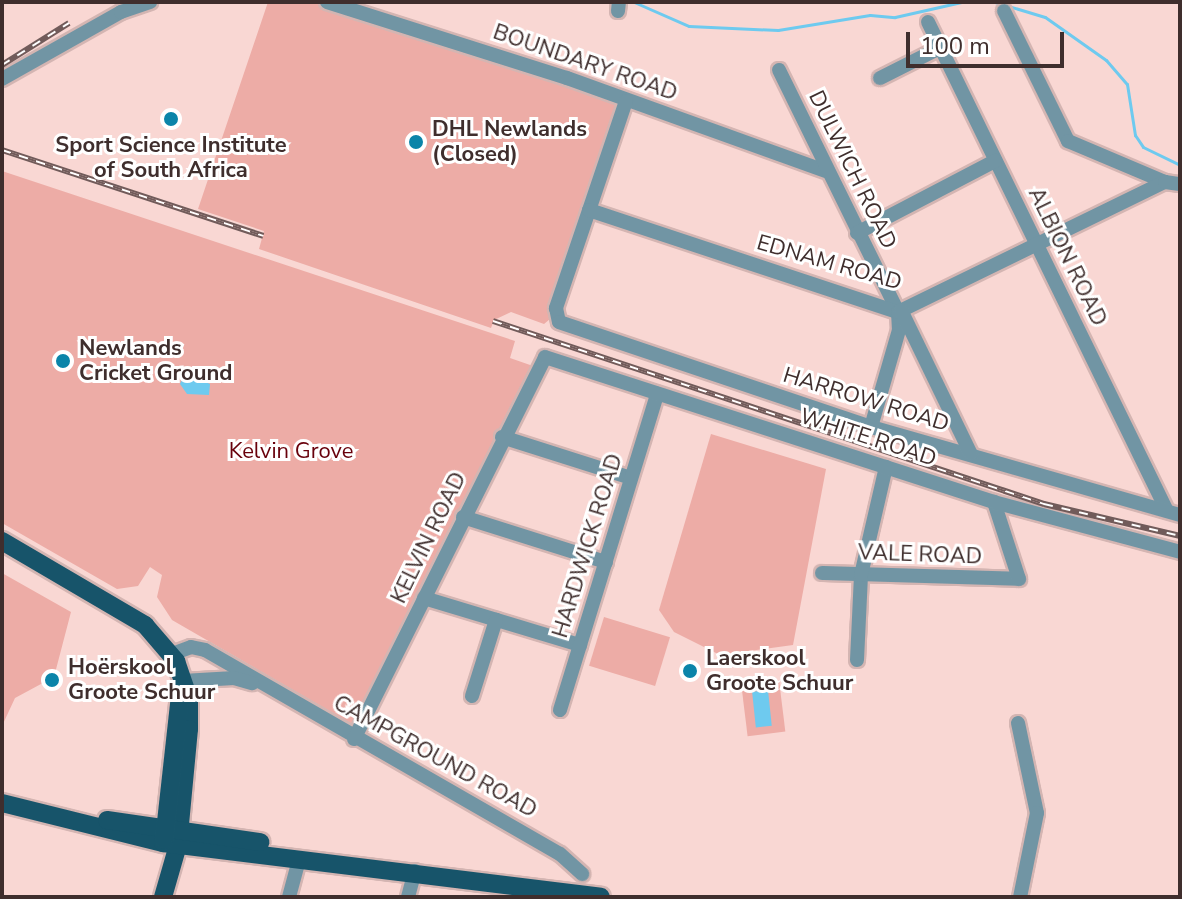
<!DOCTYPE html>
<meta charset="utf-8">
<style>
body{margin:0}
#map{position:relative;width:1182px;height:899px;overflow:hidden;background:#f9d7d3;font-family:"Nunito Sans",sans-serif}
div>[style]{position:absolute}
.green>*{inset:0;background:#edaca6;transform-origin:0 0}
.water>*{inset:0;background:#6ecaef;transform-origin:0 0}
.stream>*{height:3px;margin:-1.5px;padding:0 1.5px;transform-origin:1.5px;border-radius:1.5px;background:#6ecaef}
.roads{filter:drop-shadow(2px 0 #d4b5b2) drop-shadow(-2px 0 #d4b5b2) drop-shadow(0 2px #d4b5b2) drop-shadow(0 -2px #d4b5b2)}
.minor>*{height:14px;margin:-7px;padding:0 7px;transform-origin:7px;border-radius:7px;background:#7195a4}
.major>*{height:18px;margin:-9px;padding:0 9px;transform-origin:9px;border-radius:9px;background:#17546a}
.rail>*{height:6px;margin-top:-3px;transform-origin:0;background:repeating-linear-gradient(90deg,#fff 0 9px,#715b5a 0 18px);box-sizing:border-box;border-block:2px solid #715b5a}
.dots>*{width:22px;height:22px;translate:-50% -50%;box-sizing:border-box;border:4px solid #fff;border-radius:50%}
span{translate:-50% -50%;white-space:nowrap;text-align:center;line-height:1.15;-webkit-text-stroke:6px #fff;paint-order:stroke}
.street-label{font-size:22px;color:#3f2e2d}
.poi-label{font-size:22px;color:#3f2e2d;font-weight:700}
.left{translate:0 -50%;text-align:left}
.park-label{font-size:22px;color:#68000b}
.frame{position:absolute;inset:0;border:4px solid #3f2e2d;pointer-events:none}
.scale{position:absolute;left:906px;top:32px;width:158px;height:36px;box-sizing:border-box;border:4px solid #3f2e2d;border-top:0;padding-left:10px;font-size:24px;line-height:28px;white-space:nowrap;color:#3f2e2d;-webkit-text-stroke:6px #fff;paint-order:stroke}
</style>
<div id="map">
<div class="green">
<div style="clip-path:polygon(268px 2px,327px 2px,626px 101px,556px 314px,544px 324px,511px 312px,494px 320px,491px 328px,259px 249px,264px 231px,198px 209px)"></div>
<div style="clip-path:polygon(2px 171px,515px 341px,510px 358px,533px 366px,352px 724px,172px 620px,157px 597px,162px 575px,150px 567px,138px 586px,117px 589px,2px 523px)"></div>
<div style="clip-path:polygon(711px 434px,826px 469px,793px 645px,720px 655px,674px 632px,659px 610px)"></div>
<div style="clip-path:polygon(2px 573px,71px 612px,54px 677px,15px 698px,2px 726px)"></div>
<div style="left:604px;top:617px;width:69px;height:51px;rotate:17deg"></div>
<div style="left:779px;top:680px;width:52px;height:38px;rotate:83deg"></div>
</div>
<div class="water">
<div style="clip-path:polygon(185px 373px,210px 384px,209px 395px,187px 394px,180px 384px)"></div>
<div style="left:768px;top:690px;width:36px;height:16px;rotate:84deg"></div>
</div>
<div class="stream">
<div style="left:634px;top:2px;width:60px;rotate:23.6deg"></div>
<div style="left:689px;top:26px;width:89px;rotate:2.6deg"></div>
<div style="left:778px;top:30px;width:93px;rotate:-9.3deg"></div>
<div style="left:870px;top:15px;width:25px;rotate:5deg"></div>
<div style="left:895px;top:17px;width:68px;rotate:-12.8deg"></div>
<div style="left:995px;top:2px;width:52px;rotate:16.7deg"></div>
<div style="left:1045px;top:17px;width:75px;rotate:35.2deg"></div>
<div style="left:1106px;top:60px;width:32px;rotate:49deg"></div>
<div style="left:1127px;top:84px;width:52px;rotate:81.1deg"></div>
<div style="left:1135px;top:135px;width:14px;rotate:56deg"></div>
<div style="left:1143px;top:147px;width:41px;rotate:25.9deg"></div>
</div>
<div class="roads">
<div class="minor">
<div style="left:327px;top:2px;width:252px;rotate:17.6deg"></div>
<div style="left:567px;top:78px;width:275px;rotate:19.8deg"></div>
<div style="left:618px;top:11px;width:9px;rotate:-84deg"></div>
<div style="left:1004px;top:11px;width:145px;rotate:63.8deg"></div>
<div style="left:1068px;top:141px;width:105px;rotate:22.9deg"></div>
<div style="left:928px;top:22px;width:544px;rotate:63.95deg"></div>
<div style="left:779px;top:70px;width:270px;rotate:63.8deg"></div>
<div style="left:898px;top:312px;width:18px;rotate:87deg"></div>
<div style="left:899px;top:330px;width:101px;rotate:106.1deg"></div>
<div style="left:880px;top:78px;width:67px;rotate:-26.6deg"></div>
<div style="left:2px;top:79px;width:137px;rotate:-29.4deg"></div>
<div style="left:121px;top:12px;width:31px;rotate:-19deg"></div>
<div style="left:626px;top:101px;width:219px;rotate:108.7deg"></div>
<div style="left:556px;top:308px;width:14px;rotate:78deg"></div>
<div style="left:559px;top:322px;width:329px;rotate:18.6deg"></div>
<div style="left:871px;top:427px;width:321px;rotate:15.9deg"></div>
<div style="left:589px;top:210px;width:325px;rotate:18.3deg"></div>
<div style="left:898px;top:312px;width:297px;rotate:-26deg"></div>
<div style="left:1165px;top:182px;width:15px;rotate:8deg"></div>
<div style="left:857px;top:233px;width:156px;rotate:-27.6deg"></div>
<div style="left:901px;top:310px;width:160px;rotate:64.1deg"></div>
<div style="left:502px;top:437px;width:135px;rotate:17.6deg"></div>
<div style="left:463px;top:517px;width:150px;rotate:17.5deg"></div>
<div style="left:822px;top:573px;width:197px;rotate:1.7deg"></div>
<div style="left:1019px;top:579px;width:81px;rotate:-108deg"></div>
<div style="left:424px;top:598px;width:163px;rotate:16.8deg"></div>
<div style="left:172px;top:654px;width:20px;rotate:-20deg"></div>
<div style="left:191px;top:647px;width:14px;rotate:12deg"></div>
<div style="left:205px;top:650px;width:409px;rotate:29.9deg"></div>
<div style="left:560px;top:854px;width:30px;rotate:42deg"></div>
<div style="left:857px;top:660px;width:85px;rotate:-87.3deg"></div>
<div style="left:861px;top:575px;width:111px;rotate:-77deg"></div>
<div style="left:183px;top:681px;width:51px;rotate:-3.4deg"></div>
<div style="left:234px;top:678px;width:19px;rotate:16deg"></div>
<div style="left:472px;top:696px;width:80px;rotate:-72.5deg"></div>
<div style="left:560px;top:710px;width:331px;rotate:-72.9deg"></div>
<div style="left:1018px;top:723px;width:92px;rotate:78.1deg"></div>
<div style="left:1037px;top:813px;width:86px;rotate:101.4deg"></div>
<div style="left:354px;top:739px;width:427px;rotate:-63.4deg"></div>
<div style="left:545px;top:357px;width:472px;rotate:17.9deg"></div>
<div style="left:994px;top:502px;width:193px;rotate:15deg"></div>
<div style="left:289px;top:897px;width:39px;rotate:-75deg"></div>
<div style="left:408px;top:897px;width:27px;rotate:-75deg"></div>
</div>
<div class="major">
<div style="left:2px;top:541px;width:166px;rotate:30.4deg"></div>
<div style="left:145px;top:625px;width:48px;rotate:49.3deg"></div>
<div style="left:176px;top:661px;width:39px;rotate:71deg"></div>
<div style="left:189px;top:698px;width:31px;rotate:90deg"></div>
<div style="left:189px;top:729px;width:117px;rotate:95.4deg"></div>
<div style="left:178px;top:845px;width:54px;rotate:106.1deg"></div>
<div style="left:2px;top:803px;width:166px;rotate:14deg"></div>
<div style="left:163px;top:843px;width:441px;rotate:7deg"></div>
<div style="left:107px;top:820px;width:155px;rotate:8.2deg"></div>
<div style="left:164px;top:840px;width:146px;rotate:-83.7deg"></div>
</div>
</div>
<div class="rail">
<div style="left:2px;top:65px;width:79px;rotate:-32.1deg"></div>
<div style="left:2px;top:150px;width:275px;rotate:18.2deg"></div>
<div style="left:493px;top:321px;width:581px;rotate:18.37deg"></div>
<div style="left:1044px;top:504px;width:140px;rotate:13.2deg"></div>
</div>
<div class="dots">
<div style="left:171px;top:119px;background:#0b84a9"></div>
<div style="left:416px;top:142px;background:#0b84a9"></div>
<div style="left:63px;top:361px;background:#0b84a9"></div>
<div style="left:690px;top:671px;background:#0b84a9"></div>
<div style="left:52px;top:680px;background:#0b84a9"></div>
</div>
<div class="street-label">
<span style="left:585px;top:63px;rotate:19deg">BOUNDARY ROAD</span>
<span style="left:852px;top:170px;rotate:64deg">DULWICH ROAD</span>
<span style="left:1067px;top:257px;rotate:64deg">ALBION ROAD</span>
<span style="left:829px;top:263px;rotate:16deg">EDNAM ROAD</span>
<span style="left:866px;top:400px;rotate:17deg">HARROW ROAD</span>
<span style="left:868px;top:438px;rotate:18deg">WHITE ROAD</span>
<span style="left:429px;top:538px;rotate:-64deg">KELVIN ROAD</span>
<span style="left:588px;top:546px;rotate:-73deg">HARDWICK ROAD</span>
<span style="left:920px;top:555px;rotate:2deg">VALE ROAD</span>
<span style="left:435px;top:757px;rotate:29deg">CAMPGROUND ROAD</span>
</div>
<div class="poi-label">
<span class="left" style="left:432px;top:142px">DHL Newlands<br>(Closed)</span>
<span style="left:171px;top:158px">Sport Science Institute<br>of South Africa</span>
<span class="left" style="left:79px;top:361px">Newlands<br>Cricket Ground</span>
<span class="left" style="left:706px;top:671px">Laerskool<br>Groote Schuur</span>
<span class="left" style="left:68px;top:680px">Hoërskool<br>Groote Schuur</span>
</div>
<div class="park-label">
<span style="left:291px;top:452px">Kelvin Grove</span>
</div>
<div class="frame"></div>
<div class="scale">100 m</div>
</div>
